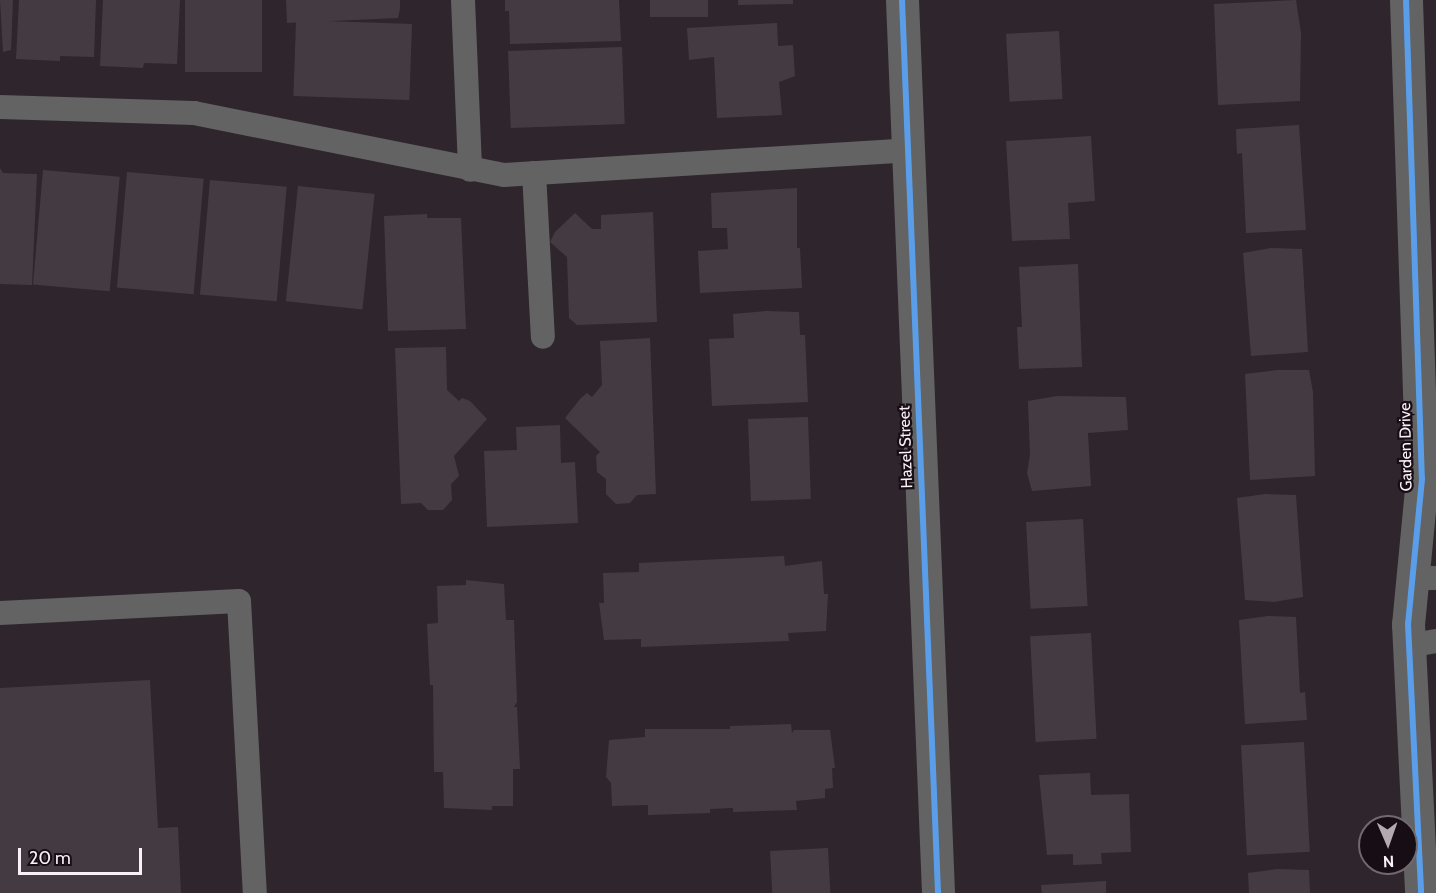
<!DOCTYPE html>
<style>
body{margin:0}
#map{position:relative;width:1436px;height:893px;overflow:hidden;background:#2f252d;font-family:Cabin,sans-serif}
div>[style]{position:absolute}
.building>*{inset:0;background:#443b42;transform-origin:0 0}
.service>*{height:24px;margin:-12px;padding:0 12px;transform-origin:12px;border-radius:12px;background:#626362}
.minor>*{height:33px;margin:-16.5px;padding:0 16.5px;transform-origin:16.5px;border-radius:16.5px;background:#626362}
.cycleway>*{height:6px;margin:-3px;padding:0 3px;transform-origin:3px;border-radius:3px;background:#5a9eea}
span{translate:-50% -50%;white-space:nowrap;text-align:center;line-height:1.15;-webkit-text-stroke:4.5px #160e14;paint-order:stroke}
.street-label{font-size:16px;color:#fbeff8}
.north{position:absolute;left:1358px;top:815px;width:60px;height:60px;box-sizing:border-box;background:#160e14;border:2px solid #72686f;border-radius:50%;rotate:178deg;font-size:16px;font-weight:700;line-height:24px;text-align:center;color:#fbeff8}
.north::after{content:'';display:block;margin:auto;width:21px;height:27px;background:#b4a8b1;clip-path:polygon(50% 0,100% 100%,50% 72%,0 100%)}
.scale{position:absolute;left:18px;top:848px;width:124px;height:27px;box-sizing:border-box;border:3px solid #fbeff8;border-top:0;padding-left:8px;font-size:18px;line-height:21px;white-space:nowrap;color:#fbeff8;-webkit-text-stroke:4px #160e14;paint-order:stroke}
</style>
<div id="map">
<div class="building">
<div style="clip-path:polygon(0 0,13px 0,11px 50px,3px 52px)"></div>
<div style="clip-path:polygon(19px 0,96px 0,94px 57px,60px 56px,60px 61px,16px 59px)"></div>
<div style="clip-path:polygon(103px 0,180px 0,177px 64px,144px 63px,143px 68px,100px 66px)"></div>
<div style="left:185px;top:0;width:77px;height:72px"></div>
<div style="clip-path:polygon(286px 0,400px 0,400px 9px,398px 18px,287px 23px)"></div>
<div style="clip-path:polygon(505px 0,619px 0,621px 41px,510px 44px,509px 11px,505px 11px)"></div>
<div style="left:650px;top:0;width:58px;height:17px"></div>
<div style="clip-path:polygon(738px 0,793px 0,793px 4px,738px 5px)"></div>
<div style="clip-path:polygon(1296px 0,1301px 33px,1300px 101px,1218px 105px,1214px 4px)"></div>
<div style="clip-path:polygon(777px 23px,778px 46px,793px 45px,795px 76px,779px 82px,782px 115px,717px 118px,714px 57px,689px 60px,687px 28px)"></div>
<div style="left:412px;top:24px;width:76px;height:116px;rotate:92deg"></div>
<div style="left:1059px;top:31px;width:68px;height:53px;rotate:87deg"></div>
<div style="left:622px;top:47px;width:77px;height:114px;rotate:88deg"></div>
<div style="clip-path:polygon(1299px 125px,1306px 230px,1246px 233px,1242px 153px,1237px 154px,1236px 129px)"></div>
<div style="clip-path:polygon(1091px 136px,1095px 201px,1068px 203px,1070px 239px,1012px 241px,1006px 141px)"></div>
<div style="clip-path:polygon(0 168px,3px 173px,37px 174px,32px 285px,0 284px)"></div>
<div style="left:43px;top:170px;width:77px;height:115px;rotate:5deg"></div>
<div style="left:127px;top:172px;width:77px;height:116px;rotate:5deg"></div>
<div style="left:210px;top:180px;width:77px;height:115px;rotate:5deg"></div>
<div style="left:298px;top:186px;width:77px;height:116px;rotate:6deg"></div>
<div style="clip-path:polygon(797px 188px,797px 248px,800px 248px,802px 288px,700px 293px,698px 251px,728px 249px,727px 228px,712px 228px,711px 193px)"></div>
<div style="clip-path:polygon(653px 212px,657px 322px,577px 325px,569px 318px,567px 257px,550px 242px,555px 232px,575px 213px,592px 229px,601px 229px,601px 215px)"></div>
<div style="clip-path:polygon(427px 214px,427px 218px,461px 218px,466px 329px,388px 331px,384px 216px)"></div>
<div style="clip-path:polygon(1271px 248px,1302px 249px,1308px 352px,1251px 356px,1243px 253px)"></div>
<div style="clip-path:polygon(1078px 264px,1082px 367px,1019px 369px,1017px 327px,1022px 327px,1019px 267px)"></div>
<div style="clip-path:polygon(766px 311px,799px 312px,800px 335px,805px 335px,808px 402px,712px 406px,709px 339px,734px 338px,733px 314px)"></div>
<div style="clip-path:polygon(650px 338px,656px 494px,637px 495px,630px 503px,616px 504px,606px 494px,606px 479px,597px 472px,596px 456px,600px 452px,565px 418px,580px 399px,587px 393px,592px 397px,602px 385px,600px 341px)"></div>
<div style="clip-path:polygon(446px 347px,447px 390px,459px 401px,462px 398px,470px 401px,487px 419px,454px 456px,459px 476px,451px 484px,452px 500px,443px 510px,428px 510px,421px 503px,401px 504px,395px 348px)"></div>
<div style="clip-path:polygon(1277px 370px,1309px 370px,1313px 392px,1315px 476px,1250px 480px,1245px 374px)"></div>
<div style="clip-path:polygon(1057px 396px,1126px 397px,1128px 430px,1088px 433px,1091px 486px,1032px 491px,1027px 473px,1030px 455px,1028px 401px)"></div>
<div style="left:808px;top:417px;width:82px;height:60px;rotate:88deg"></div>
<div style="clip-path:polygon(560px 425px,561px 463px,575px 462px,578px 523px,487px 527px,484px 451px,517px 450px,516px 427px)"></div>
<div style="clip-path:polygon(1265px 494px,1296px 495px,1303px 597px,1274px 602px,1245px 600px,1237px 498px)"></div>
<div style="left:1083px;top:519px;width:87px;height:57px;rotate:87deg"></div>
<div style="clip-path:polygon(784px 556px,785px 566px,822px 561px,824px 594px,828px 594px,826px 631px,788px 633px,789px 641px,641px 647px,641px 639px,604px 640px,599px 603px,604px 603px,603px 573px,639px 572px,639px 563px)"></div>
<div style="clip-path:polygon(466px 580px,504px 584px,506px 620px,514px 620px,517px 702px,514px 707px,517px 707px,520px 769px,513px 769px,513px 806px,492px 806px,492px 810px,444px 808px,443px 772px,434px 772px,433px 685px,430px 685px,427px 624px,438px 623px,437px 586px,466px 585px)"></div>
<div style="clip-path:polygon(1268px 616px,1296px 617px,1300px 693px,1305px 692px,1307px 720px,1245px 724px,1239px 620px)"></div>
<div style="left:1091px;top:633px;width:106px;height:61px;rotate:87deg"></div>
<div style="clip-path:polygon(150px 680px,158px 828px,178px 827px,181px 893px,0 893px,0 688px)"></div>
<div style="clip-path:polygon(791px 724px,792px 733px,794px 730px,830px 730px,835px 768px,832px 768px,833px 788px,825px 789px,825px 798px,796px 801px,797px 810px,733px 812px,733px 808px,710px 809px,710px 813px,648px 815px,648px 805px,612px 806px,611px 783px,606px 777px,609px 740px,645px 737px,645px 729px,730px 729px,730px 726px)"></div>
<div style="left:1304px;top:742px;width:110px;height:63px;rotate:87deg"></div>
<div style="clip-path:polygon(1090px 773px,1091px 795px,1129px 794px,1131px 852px,1101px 853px,1102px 864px,1073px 865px,1073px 854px,1047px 855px,1039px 775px)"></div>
<div style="left:828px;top:848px;width:45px;height:58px;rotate:87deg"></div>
<div style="clip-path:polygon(1277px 869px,1309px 870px,1310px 893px,1249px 893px,1248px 873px)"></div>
<div style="clip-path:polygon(1106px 881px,1106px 893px,1042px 893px,1041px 885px)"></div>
</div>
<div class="service">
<div style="left:463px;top:0;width:170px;rotate:87.6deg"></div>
<div style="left:0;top:107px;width:194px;rotate:1.8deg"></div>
<div style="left:194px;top:113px;width:316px;rotate:11.3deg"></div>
<div style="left:504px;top:175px;width:406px;rotate:-3.5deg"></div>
<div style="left:534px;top:173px;width:164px;rotate:86.9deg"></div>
<div style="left:1412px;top:578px;width:24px"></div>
<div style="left:0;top:613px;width:239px;rotate:-2.9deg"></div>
<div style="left:239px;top:601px;width:292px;rotate:86.9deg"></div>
<div style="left:1408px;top:646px;width:28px;rotate:-10deg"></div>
</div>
<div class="minor">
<div style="left:902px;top:0;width:894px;rotate:87.69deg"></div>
<div style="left:1406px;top:0;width:479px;rotate:88.1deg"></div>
<div style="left:1422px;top:479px;width:146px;rotate:95.5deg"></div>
<div style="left:1408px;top:624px;width:269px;rotate:87.2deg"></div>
</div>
<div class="cycleway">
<div style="left:902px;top:0;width:894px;rotate:87.69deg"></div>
<div style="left:1406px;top:0;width:479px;rotate:88.1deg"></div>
<div style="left:1422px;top:479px;width:146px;rotate:95.5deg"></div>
<div style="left:1408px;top:624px;width:269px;rotate:87.2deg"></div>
</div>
<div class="street-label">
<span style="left:906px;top:447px;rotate:-92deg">Hazel Street</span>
<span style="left:1406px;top:447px;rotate:-91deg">Garden Drive</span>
</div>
<div class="north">N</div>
<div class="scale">20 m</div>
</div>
